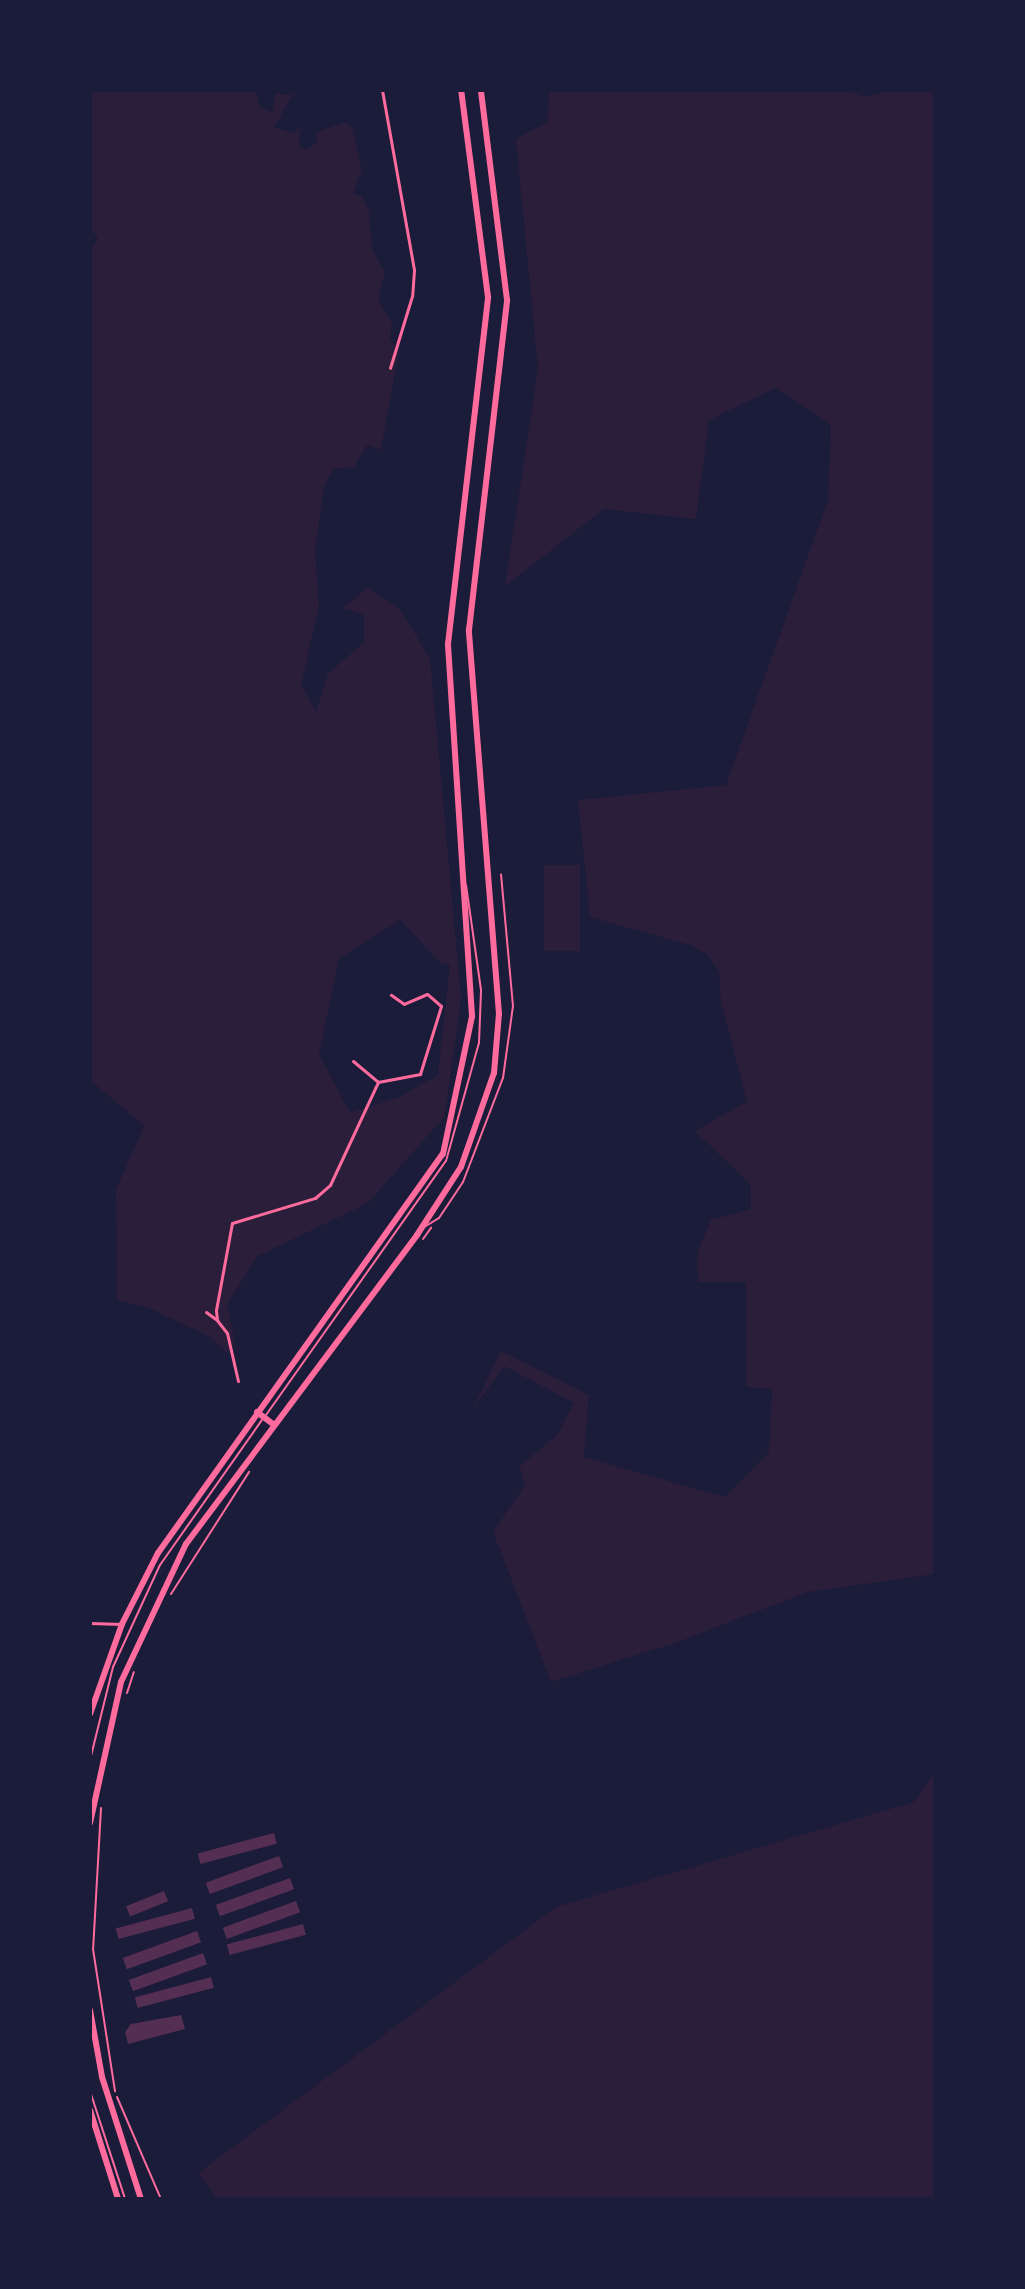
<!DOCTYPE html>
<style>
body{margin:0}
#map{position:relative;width:1025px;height:2289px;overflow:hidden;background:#1b1b3a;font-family:Roboto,sans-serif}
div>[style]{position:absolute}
.green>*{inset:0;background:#2a1e3b;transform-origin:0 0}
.building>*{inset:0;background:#542f53;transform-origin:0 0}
.path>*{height:2px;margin:-1px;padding:0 1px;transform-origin:1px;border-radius:1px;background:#ff6b9d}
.service>*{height:2px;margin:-1px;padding:0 1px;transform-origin:1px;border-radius:1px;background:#ff6b9d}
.minor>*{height:3px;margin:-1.5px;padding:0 1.5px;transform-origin:1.5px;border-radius:1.5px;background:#ff6b9d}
.primary>*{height:6px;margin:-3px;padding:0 3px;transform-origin:3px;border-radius:3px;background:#ff6b9d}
span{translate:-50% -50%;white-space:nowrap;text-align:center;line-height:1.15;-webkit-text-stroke:8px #1b1b3a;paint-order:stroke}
.frame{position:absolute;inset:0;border:92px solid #1b1b3a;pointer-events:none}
</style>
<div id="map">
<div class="green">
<div style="clip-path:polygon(evenodd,90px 90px,256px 90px,260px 107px,273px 112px,275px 93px,293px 95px,274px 127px,292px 133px,300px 128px,299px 147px,307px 149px,318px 141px,316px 132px,345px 122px,352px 128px,362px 170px,353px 193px,362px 197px,369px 211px,372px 248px,385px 273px,378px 299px,392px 323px,390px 340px,399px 350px,381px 450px,367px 445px,354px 467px,334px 469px,324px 486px,315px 551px,319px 605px,301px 686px,316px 711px,328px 674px,364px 642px,364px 615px,342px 608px,368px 588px,399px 608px,430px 658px,461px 997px,445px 1116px,368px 1203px,258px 1256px,227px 1304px,235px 1343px,227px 1353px,210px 1337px,149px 1308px,117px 1300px,116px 1190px,144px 1126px,90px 1080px,90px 249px,98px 238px,90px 228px,90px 90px,400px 920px,441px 963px,450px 965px,438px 1075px,399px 1097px,350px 1113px,319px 1054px,339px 959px,400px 920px)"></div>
<div style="clip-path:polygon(550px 90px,845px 90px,865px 97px,890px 90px,935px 90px,935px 1574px,808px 1592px,675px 1643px,551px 1682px,493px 1532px,525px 1485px,519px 1467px,557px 1435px,574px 1403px,504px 1366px,472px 1411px,501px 1351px,589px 1395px,584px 1457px,725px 1497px,769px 1452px,772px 1389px,746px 1387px,746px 1282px,698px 1282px,697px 1253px,711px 1220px,751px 1209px,751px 1185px,695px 1131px,747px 1101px,721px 1003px,719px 972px,708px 955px,690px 945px,590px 917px,578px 800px,726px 785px,828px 500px,831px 425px,776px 388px,709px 420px,696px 519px,604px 509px,505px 586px,538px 369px,516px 139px,547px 122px)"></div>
<div style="left:544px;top:865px;width:36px;height:86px"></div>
<div style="clip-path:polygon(935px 1771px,935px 2199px,218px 2199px,198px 2173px,556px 1907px,914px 1802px)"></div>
</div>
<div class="building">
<div style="left:274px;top:1833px;width:11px;height:79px;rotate:75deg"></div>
<div style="left:279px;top:1856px;width:12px;height:78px;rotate:70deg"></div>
<div style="left:290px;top:1878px;width:12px;height:79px;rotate:70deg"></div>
<div style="left:164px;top:1891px;width:11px;height:41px;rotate:68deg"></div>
<div style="left:296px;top:1901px;width:12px;height:78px;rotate:70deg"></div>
<div style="left:192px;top:1908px;width:11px;height:79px;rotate:75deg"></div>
<div style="left:303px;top:1924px;width:11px;height:79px;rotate:75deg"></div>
<div style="left:197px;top:1931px;width:12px;height:79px;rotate:70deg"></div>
<div style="left:203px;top:1953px;width:12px;height:79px;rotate:70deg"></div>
<div style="left:211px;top:1977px;width:11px;height:79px;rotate:75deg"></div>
<div style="clip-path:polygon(181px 2015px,185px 2029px,128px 2044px,125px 2032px,131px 2024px)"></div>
</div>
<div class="path">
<div style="left:423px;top:1239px;width:14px;rotate:-54deg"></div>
<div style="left:171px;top:1594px;width:145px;rotate:-57.4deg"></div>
<div style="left:127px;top:1693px;width:22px;rotate:-72deg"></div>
<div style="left:101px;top:1808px;width:141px;rotate:93.2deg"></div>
<div style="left:93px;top:1949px;width:144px;rotate:81.2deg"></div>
<div style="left:117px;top:2097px;width:111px;rotate:66.7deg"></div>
</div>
<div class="service">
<div style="left:426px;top:1226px;width:15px;rotate:-32deg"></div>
<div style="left:439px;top:1218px;width:43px;rotate:-56.3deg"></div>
<div style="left:463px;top:1182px;width:111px;rotate:-69deg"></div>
<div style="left:503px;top:1078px;width:73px;rotate:-82.1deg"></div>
<div style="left:513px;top:1006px;width:132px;rotate:-95.2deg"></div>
<div style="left:266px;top:1415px;width:311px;rotate:-54.7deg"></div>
<div style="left:446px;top:1161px;width:123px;rotate:-74.4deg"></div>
<div style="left:479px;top:1043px;width:53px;rotate:-87.8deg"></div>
<div style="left:481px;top:990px;width:106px;rotate:-98.1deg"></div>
<div style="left:90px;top:1760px;width:96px;rotate:-76.1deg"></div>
<div style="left:113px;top:1667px;width:112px;rotate:-65.3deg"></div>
<div style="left:160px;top:1565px;width:177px;rotate:-54.9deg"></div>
<div style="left:90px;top:2091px;width:114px;rotate:72deg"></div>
</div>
<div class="minor">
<div style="left:382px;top:90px;width:183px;rotate:79.9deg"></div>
<div style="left:414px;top:270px;width:26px;rotate:94deg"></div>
<div style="left:412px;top:296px;width:75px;rotate:107deg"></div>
<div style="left:353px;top:1061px;width:33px;rotate:40deg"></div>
<div style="left:206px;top:1312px;width:14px;rotate:36deg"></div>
<div style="left:238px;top:1381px;width:49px;rotate:-102.9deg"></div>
<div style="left:227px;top:1333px;width:16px;rotate:-128deg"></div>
<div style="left:217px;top:1320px;width:10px;rotate:-96deg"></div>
<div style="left:216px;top:1310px;width:88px;rotate:-79.6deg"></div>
<div style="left:232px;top:1223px;width:87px;rotate:-16.8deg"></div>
<div style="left:315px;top:1198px;width:20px;rotate:-41deg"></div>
<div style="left:330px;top:1185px;width:114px;rotate:-65deg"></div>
<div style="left:378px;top:1082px;width:43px;rotate:-10.8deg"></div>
<div style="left:420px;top:1074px;width:71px;rotate:-72.8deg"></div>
<div style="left:441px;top:1006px;width:18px;rotate:-139deg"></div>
<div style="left:427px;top:994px;width:25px;rotate:157deg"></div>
<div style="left:404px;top:1004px;width:16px;rotate:-145deg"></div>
<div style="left:90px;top:1623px;width:32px;rotate:2deg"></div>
</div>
<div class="primary">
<div style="left:257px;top:1412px;width:21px;rotate:37deg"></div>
<div style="left:90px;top:1714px;width:96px;rotate:-70.4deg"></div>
<div style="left:122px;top:1624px;width:80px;rotate:-63.1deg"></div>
<div style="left:158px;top:1553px;width:490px;rotate:-54.5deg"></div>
<div style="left:443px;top:1154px;width:141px;rotate:-78.1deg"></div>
<div style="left:472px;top:1016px;width:373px;rotate:-93.7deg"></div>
<div style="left:448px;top:644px;width:349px;rotate:-83.4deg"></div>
<div style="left:488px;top:297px;width:209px;rotate:-97.4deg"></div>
<div style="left:90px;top:1823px;width:144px;rotate:-77.6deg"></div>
<div style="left:121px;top:1682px;width:153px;rotate:-64.8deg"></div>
<div style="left:186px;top:1544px;width:386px;rotate:-53.2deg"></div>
<div style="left:417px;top:1235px;width:81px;rotate:-57.1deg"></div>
<div style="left:461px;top:1167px;width:100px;rotate:-70.7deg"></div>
<div style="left:494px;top:1073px;width:59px;rotate:-85.2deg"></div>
<div style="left:499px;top:1014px;width:385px;rotate:-94.5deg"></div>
<div style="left:469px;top:630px;width:332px;rotate:-83.4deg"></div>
<div style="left:507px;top:300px;width:212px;rotate:-97.1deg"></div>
<div style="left:90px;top:2010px;width:68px;rotate:79.8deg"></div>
<div style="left:102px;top:2077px;width:128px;rotate:72.3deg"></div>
<div style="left:90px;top:2110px;width:93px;rotate:72.5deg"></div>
</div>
<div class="frame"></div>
</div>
